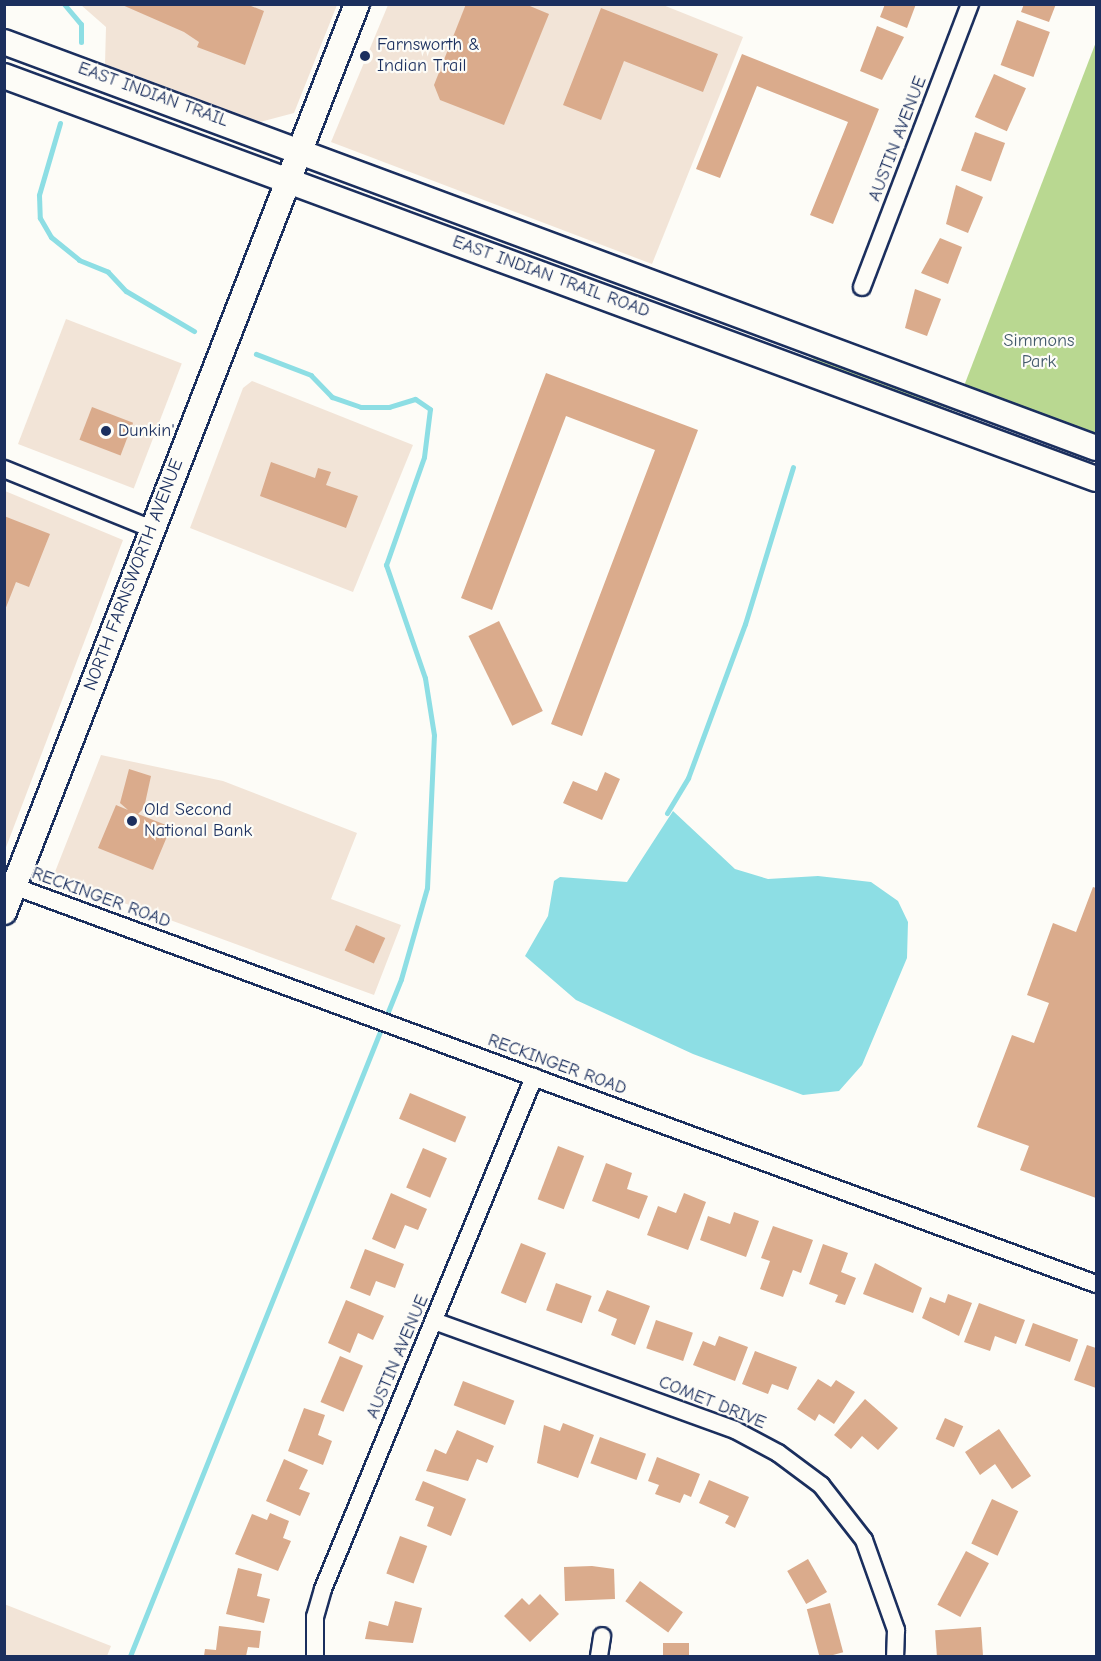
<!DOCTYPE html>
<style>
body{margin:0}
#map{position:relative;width:1101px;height:1661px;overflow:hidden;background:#fdfcf7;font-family:"Comic Neue",sans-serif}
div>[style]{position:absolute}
.built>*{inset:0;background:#f2e4d7;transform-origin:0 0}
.green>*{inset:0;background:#b9d891}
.water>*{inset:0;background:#8ddee4}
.stream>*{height:5px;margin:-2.5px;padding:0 2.5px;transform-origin:2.5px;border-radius:2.5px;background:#8ddee4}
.building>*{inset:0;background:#daab8c;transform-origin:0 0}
.roads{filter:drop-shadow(2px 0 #1b2f5e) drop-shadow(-2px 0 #1b2f5e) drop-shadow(0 2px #1b2f5e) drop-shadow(0 -2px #1b2f5e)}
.street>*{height:16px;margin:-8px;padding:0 8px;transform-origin:8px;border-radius:8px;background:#fdfcf7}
.secondary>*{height:24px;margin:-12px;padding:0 12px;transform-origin:12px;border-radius:12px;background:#fdfcf7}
.dots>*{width:16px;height:16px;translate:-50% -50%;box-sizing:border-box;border:3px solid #fdfcf7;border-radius:50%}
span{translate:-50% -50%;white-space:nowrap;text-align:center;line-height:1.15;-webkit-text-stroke:4.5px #fdfcf7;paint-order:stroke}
.poi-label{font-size:18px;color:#1b2f5e}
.left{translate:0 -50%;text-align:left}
.street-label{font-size:18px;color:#1b2f5e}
.park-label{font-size:18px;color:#42596b}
.frame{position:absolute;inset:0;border:6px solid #1b2f5e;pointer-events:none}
</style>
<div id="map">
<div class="built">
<div style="clip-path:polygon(81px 5px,337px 5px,294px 113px,260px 122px,105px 64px,106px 27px)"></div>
<div style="clip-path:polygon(388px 5px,663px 5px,743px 37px,652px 264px,331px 142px)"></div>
<div style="left:66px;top:319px;width:124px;height:134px;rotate:21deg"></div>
<div style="clip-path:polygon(252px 381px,413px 445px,353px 592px,190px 528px,243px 388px)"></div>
<div style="clip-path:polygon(5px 491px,123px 540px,5px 850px)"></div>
<div style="clip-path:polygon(101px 755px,223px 781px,357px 833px,331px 899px,401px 925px,374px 995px,53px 877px)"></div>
<div style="clip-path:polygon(4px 1604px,111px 1646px,107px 1656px,5px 1656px)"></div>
</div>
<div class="green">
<div style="clip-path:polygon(1096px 42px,1096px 437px,964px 386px)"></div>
<div style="clip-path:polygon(806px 354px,960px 409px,958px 412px,824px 366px)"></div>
</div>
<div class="water">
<div style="clip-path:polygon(673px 811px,735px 869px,768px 879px,818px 876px,871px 882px,898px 901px,908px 922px,907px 958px,862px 1065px,839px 1091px,803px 1095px,693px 1054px,576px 1000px,525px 956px,548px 916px,554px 881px,560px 877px,627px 882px)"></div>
</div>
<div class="stream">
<div style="left:64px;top:4px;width:26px;rotate:50deg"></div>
<div style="left:81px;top:24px;width:18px;rotate:90deg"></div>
<div style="left:60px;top:123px;width:75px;rotate:106.3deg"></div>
<div style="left:39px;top:195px;width:23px;rotate:88deg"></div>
<div style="left:40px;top:218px;width:22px;rotate:60deg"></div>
<div style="left:51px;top:237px;width:36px;rotate:39deg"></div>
<div style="left:79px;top:260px;width:31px;rotate:22deg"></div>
<div style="left:108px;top:272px;width:26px;rotate:47deg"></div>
<div style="left:126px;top:291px;width:79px;rotate:30.5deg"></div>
<div style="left:667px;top:813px;width:41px;rotate:-59deg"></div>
<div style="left:688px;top:778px;width:164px;rotate:-69.7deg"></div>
<div style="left:745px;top:624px;width:164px;rotate:-73deg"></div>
<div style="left:130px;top:1656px;width:729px;rotate:-68.18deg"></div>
<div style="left:401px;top:979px;width:95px;rotate:-74.1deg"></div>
<div style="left:427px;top:888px;width:153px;rotate:-87.4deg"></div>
<div style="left:434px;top:735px;width:58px;rotate:-99deg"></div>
<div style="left:425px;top:678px;width:120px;rotate:-109deg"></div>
<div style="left:386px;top:565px;width:114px;rotate:-70.6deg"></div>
<div style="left:424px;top:457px;width:48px;rotate:-82.9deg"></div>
<div style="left:430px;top:409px;width:18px;rotate:-146deg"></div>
<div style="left:415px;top:399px;width:27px;rotate:163deg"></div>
<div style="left:389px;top:407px;width:28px;rotate:180deg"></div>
<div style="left:361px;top:407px;width:31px;rotate:-161deg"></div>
<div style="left:332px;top:397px;width:30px;rotate:-134deg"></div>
<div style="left:311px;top:375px;width:59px;rotate:-159.1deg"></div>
</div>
<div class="building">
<div style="clip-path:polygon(120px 4px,246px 4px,264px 11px,245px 65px,197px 47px,199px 42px,184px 32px)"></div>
<div style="clip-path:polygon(466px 4px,525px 4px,549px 14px,504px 125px,440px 100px,434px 85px)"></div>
<div style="clip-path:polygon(885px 4px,916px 4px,907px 28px,880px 17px)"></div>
<div style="clip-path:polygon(1024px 4px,1056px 4px,1049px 22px,1021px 12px)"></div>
<div style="clip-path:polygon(601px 8px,718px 54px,703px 92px,624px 61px,601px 120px,563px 105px)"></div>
<div style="left:1017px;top:20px;width:35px;height:48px;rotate:20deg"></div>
<div style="clip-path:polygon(877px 26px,904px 37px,882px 80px,860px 71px)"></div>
<div style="clip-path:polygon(742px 54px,879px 109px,833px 224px,810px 215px,848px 122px,757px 86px,720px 178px,696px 169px)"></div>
<div style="left:994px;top:74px;width:35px;height:47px;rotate:24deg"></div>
<div style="left:975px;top:132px;width:32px;height:41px;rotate:20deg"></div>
<div style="clip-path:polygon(956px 185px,983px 197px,968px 233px,946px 224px)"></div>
<div style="clip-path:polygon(940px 238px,962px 247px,948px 284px,921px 273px)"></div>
<div style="clip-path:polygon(915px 289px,941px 299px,927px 336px,905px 328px)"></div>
<div style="clip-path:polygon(546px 373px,698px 430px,582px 736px,551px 724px,655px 450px,566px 416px,492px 610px,461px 598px)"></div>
<div style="left:92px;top:407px;width:44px;height:35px;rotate:21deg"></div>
<div style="clip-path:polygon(271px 462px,315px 478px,318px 468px,331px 472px,326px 485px,358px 496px,346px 528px,260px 496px)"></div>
<div style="clip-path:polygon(4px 516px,50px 534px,29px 587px,16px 582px,5px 610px)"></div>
<div style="left:499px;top:621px;width:100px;height:34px;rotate:64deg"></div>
<div style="clip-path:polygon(129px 769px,151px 776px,144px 808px,138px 814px,171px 827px,153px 870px,98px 848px,116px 805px,128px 810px,120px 803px)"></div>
<div style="clip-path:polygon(605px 772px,620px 779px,602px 820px,563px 803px,573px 781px,597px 791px)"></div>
<div style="clip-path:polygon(1093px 887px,1096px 888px,1096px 1198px,1020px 1170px,1029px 1146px,977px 1127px,1012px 1035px,1034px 1043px,1049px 1003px,1027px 995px,1053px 923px,1076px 932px)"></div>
<div style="left:356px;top:925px;width:32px;height:28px;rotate:24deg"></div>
<div style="left:410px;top:1093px;width:61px;height:28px;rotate:23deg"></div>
<div style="left:558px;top:1146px;width:28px;height:57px;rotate:21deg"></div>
<div style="left:423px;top:1148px;width:26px;height:43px;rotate:23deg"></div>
<div style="clip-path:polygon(606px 1163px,632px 1173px,627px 1189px,648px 1196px,639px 1219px,592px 1201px)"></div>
<div style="clip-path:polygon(391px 1193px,427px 1209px,418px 1230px,405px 1225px,395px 1249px,372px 1239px)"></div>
<div style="clip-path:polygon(684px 1193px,706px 1202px,688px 1250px,647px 1235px,658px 1206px,676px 1213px)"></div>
<div style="clip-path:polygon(734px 1212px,759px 1221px,746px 1257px,700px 1240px,708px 1216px,730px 1224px)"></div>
<div style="clip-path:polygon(773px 1226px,813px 1240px,801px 1273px,793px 1270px,783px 1297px,760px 1289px,770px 1261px,761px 1258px)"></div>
<div style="left:521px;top:1243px;width:27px;height:54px;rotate:22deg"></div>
<div style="clip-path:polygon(823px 1244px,848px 1253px,841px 1272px,856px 1278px,845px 1305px,835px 1302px,838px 1295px,809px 1284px)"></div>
<div style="clip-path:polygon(365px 1249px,404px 1264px,395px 1288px,376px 1281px,370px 1296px,350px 1288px)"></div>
<div style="clip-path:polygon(875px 1263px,922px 1288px,913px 1313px,863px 1294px)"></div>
<div style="left:556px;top:1283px;width:38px;height:29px;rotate:20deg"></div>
<div style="clip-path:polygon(607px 1290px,650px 1306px,635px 1345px,611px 1335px,617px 1319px,598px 1311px)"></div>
<div style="clip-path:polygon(948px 1294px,972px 1303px,959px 1336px,922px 1318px,930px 1297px,945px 1303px)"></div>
<div style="clip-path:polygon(346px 1300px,384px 1316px,373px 1340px,358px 1333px,350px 1353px,328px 1343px)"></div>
<div style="clip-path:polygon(979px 1303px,1025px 1320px,1016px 1344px,995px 1336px,990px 1351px,964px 1342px)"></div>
<div style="left:656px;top:1320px;width:39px;height:30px;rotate:19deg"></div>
<div style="left:1033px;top:1323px;width:48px;height:24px;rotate:20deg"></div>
<div style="clip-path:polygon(719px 1336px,748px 1347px,735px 1381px,693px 1365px,703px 1341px,715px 1346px)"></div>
<div style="clip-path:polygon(1087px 1345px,1096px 1348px,1096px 1388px,1074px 1380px)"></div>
<div style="clip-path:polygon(755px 1351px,797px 1367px,788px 1390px,772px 1384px,768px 1394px,742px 1384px)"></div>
<div style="left:340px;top:1356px;width:25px;height:50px;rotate:23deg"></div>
<div style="clip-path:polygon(818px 1379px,831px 1387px,836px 1380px,855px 1392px,834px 1424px,819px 1414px,815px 1421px,797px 1409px)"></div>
<div style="left:463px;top:1381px;width:55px;height:26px;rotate:21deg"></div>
<div style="clip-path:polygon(865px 1399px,898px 1428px,878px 1450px,862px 1436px,851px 1449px,834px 1435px)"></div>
<div style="clip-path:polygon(304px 1408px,325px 1415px,318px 1435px,332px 1441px,323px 1465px,288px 1451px)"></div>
<div style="left:945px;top:1418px;width:20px;height:23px;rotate:24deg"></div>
<div style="clip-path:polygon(563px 1423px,594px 1435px,578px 1478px,537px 1463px,544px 1425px,560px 1431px)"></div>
<div style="clip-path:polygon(999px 1429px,1031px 1476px,1012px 1489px,995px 1464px,980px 1475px,965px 1452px)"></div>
<div style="clip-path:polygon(457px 1430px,494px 1446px,487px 1463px,477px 1459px,468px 1481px,426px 1471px,435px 1449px,446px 1454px)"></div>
<div style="left:600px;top:1437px;width:49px;height:28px;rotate:20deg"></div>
<div style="clip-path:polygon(657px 1457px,700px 1474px,691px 1497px,684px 1494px,680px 1503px,655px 1494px,659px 1485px,648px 1481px)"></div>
<div style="clip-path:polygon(284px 1459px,308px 1470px,299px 1489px,310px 1493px,300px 1516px,266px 1501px)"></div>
<div style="clip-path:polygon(709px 1480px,749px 1497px,735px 1528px,725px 1523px,729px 1516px,699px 1503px)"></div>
<div style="clip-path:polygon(423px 1481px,466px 1499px,451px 1536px,427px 1526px,434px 1507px,415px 1500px)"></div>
<div style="left:992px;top:1499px;width:29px;height:49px;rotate:25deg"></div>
<div style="clip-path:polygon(270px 1513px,289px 1521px,283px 1538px,291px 1541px,278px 1571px,235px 1554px,252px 1514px,267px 1520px)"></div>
<div style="left:400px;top:1536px;width:29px;height:40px;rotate:20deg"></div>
<div style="left:966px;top:1551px;width:26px;height:61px;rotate:28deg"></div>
<div style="left:808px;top:1559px;width:38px;height:24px;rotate:60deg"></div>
<div style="clip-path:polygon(592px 1566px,614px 1569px,615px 1599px,565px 1601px,564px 1567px)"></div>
<div style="clip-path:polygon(238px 1568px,262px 1574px,257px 1596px,270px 1599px,264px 1623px,226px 1614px)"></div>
<div style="left:640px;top:1581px;width:53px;height:25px;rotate:36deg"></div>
<div style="clip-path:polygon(540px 1594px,559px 1614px,530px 1642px,504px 1616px,522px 1598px,529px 1605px)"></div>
<div style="clip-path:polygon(395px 1601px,422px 1608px,413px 1643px,365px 1639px,369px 1621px,388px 1626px)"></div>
<div style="left:830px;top:1603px;width:51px;height:24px;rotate:75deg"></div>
<div style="clip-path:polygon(219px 1626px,261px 1631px,259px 1648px,248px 1647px,246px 1656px,204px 1656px,205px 1649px,216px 1650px)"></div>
<div style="left:981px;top:1627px;width:29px;height:46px;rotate:86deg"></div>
<div style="left:663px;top:1643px;width:26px;height:13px"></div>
</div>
<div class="roads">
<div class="street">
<div style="left:862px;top:287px;width:303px;rotate:-69.1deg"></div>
<div style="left:4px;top:469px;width:160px;rotate:22.1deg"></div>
<div style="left:5px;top:883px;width:1162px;rotate:20.18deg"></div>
<div style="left:434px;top:1321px;width:320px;rotate:19.9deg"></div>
<div style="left:735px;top:1430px;width:49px;rotate:28.1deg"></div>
<div style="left:778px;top:1453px;width:54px;rotate:36.7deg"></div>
<div style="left:821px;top:1485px;width:70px;rotate:52deg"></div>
<div style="left:864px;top:1540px;width:96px;rotate:70.4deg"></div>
<div style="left:896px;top:1630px;width:26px;rotate:92deg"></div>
<div style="left:315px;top:1656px;width:39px;rotate:-90deg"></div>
<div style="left:315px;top:1617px;width:29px;rotate:-74deg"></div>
<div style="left:323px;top:1589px;width:554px;rotate:-67.6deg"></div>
<div style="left:599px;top:1656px;width:20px;rotate:-81deg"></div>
</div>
<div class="secondary">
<div style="left:4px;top:42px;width:1165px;rotate:20.39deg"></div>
<div style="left:4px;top:76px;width:1164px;rotate:20.26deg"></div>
<div style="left:4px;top:912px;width:974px;rotate:-68.76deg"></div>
</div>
</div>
<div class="dots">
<div style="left:365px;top:56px;background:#1b2f5e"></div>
<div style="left:106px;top:431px;background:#1b2f5e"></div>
<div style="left:132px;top:821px;background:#1b2f5e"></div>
</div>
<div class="poi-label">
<span class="left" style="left:377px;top:56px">Farnsworth &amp;<br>Indian Trail</span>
<span class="left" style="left:118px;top:431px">Dunkin'</span>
<span class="left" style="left:144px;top:821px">Old Second<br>National Bank</span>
</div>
<div class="street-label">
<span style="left:153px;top:95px;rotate:20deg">EAST INDIAN TRAIL</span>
<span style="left:898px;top:139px;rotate:-69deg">AUSTIN AVENUE</span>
<span style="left:551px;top:277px;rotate:20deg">EAST INDIAN TRAIL ROAD</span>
<span style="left:134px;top:575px;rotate:-69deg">NORTH FARNSWORTH AVENUE</span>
<span style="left:101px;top:898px;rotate:20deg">RECKINGER ROAD</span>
<span style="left:557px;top:1065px;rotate:20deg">RECKINGER ROAD</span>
<span style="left:398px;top:1357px;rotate:-67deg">AUSTIN AVENUE</span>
<span style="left:712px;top:1403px;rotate:22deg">COMET DRIVE</span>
</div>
<div class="park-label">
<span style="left:1039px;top:352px">Simmons<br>Park</span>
</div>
<div class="frame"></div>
</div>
